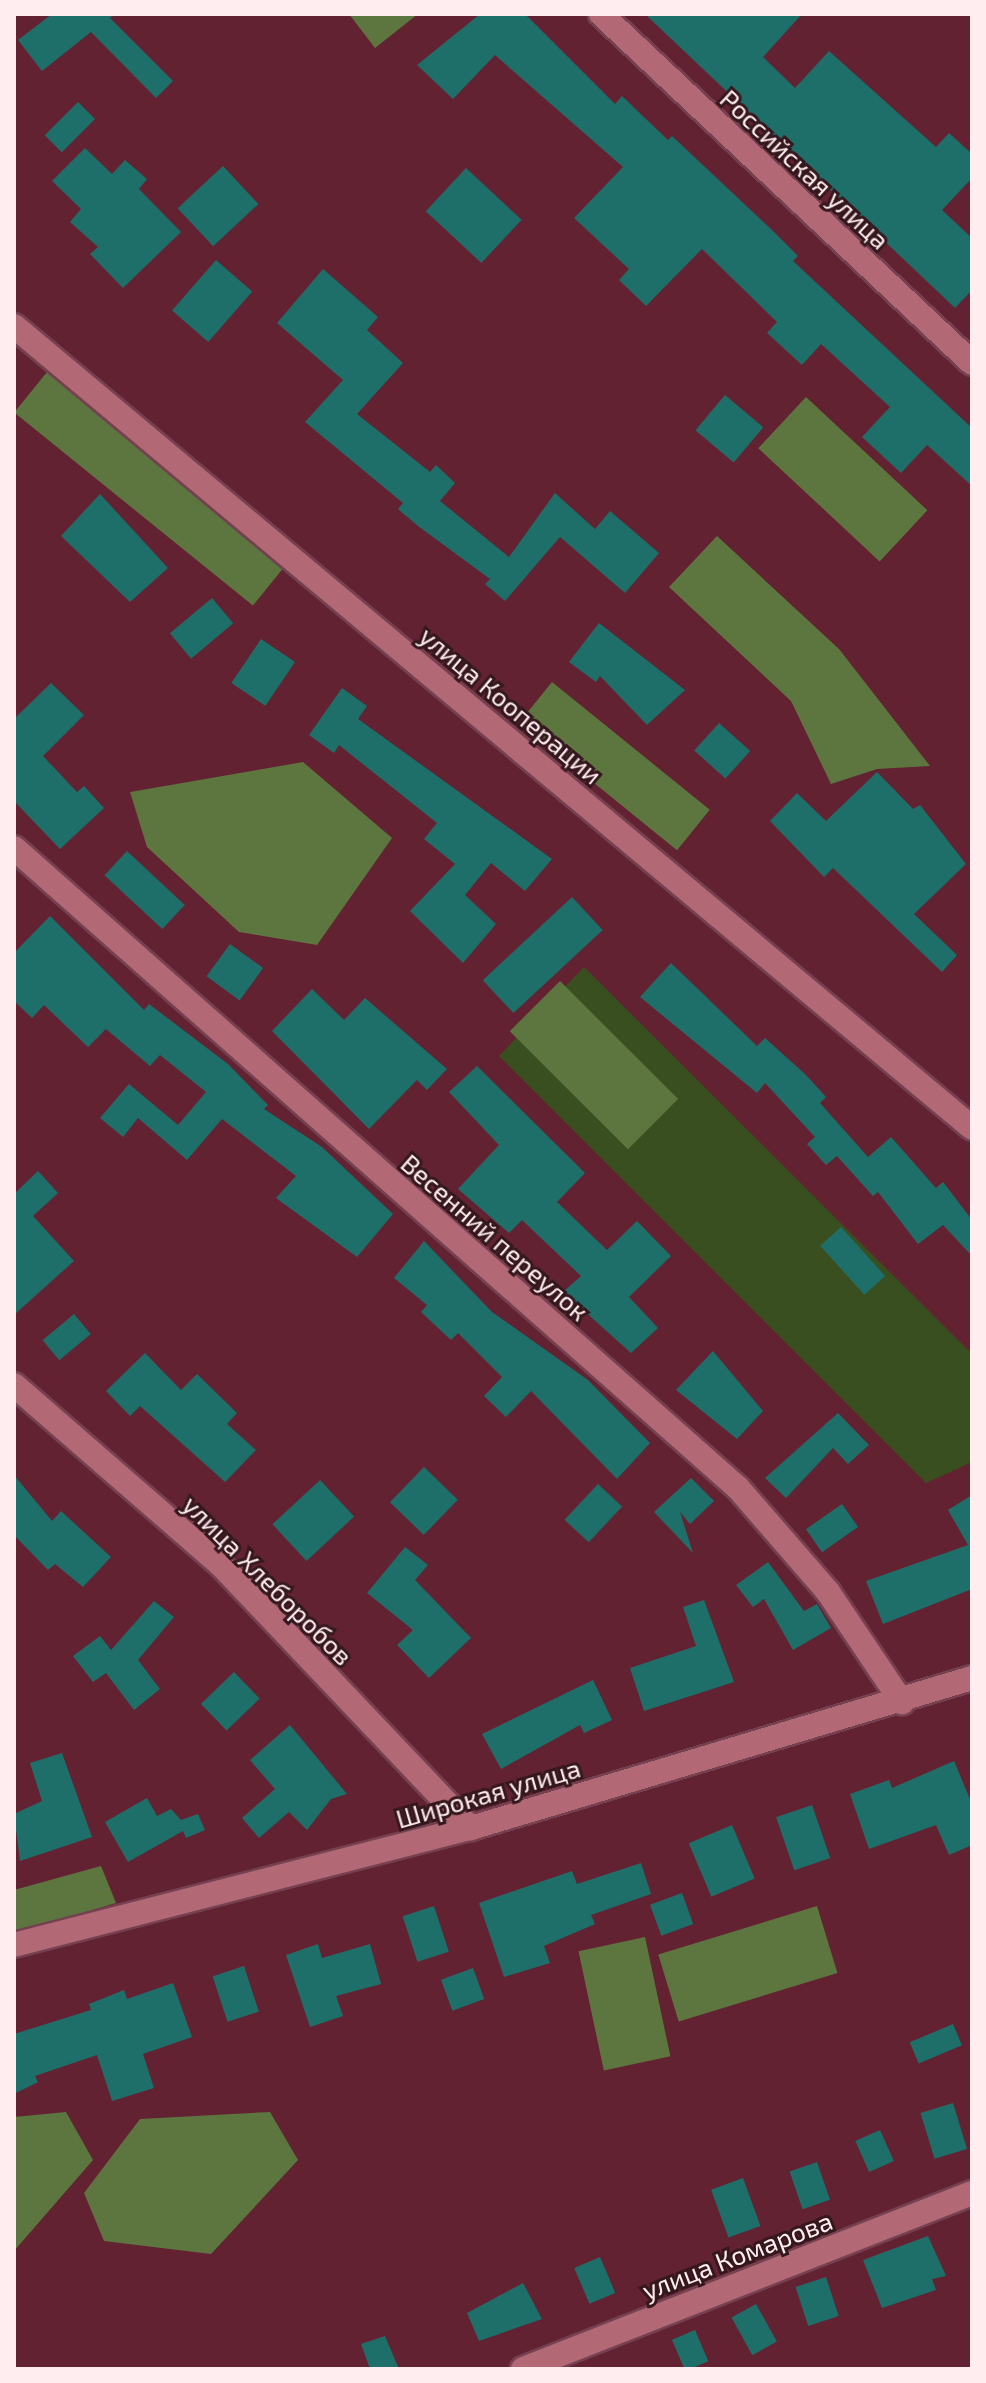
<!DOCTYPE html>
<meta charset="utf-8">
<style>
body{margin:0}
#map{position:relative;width:986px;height:2383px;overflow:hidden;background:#632231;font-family:"Exo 2",sans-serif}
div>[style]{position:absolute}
.green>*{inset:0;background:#3a4f1f}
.forest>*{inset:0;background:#5d7640;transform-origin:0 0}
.building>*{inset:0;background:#1e6f6a;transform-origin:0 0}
.roads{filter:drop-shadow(2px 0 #754150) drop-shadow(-2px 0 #754150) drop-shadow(0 2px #754150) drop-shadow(0 -2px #754150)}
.minor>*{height:24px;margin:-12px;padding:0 12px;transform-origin:12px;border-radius:12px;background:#b26875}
span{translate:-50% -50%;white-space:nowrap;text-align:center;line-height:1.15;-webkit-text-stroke:6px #35181d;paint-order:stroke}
.street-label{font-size:26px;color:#ffedef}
.frame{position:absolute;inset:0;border:16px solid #ffedef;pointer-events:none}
</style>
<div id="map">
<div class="green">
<div style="clip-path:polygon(584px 967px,972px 1354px,972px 1462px,926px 1483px,499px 1056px)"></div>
</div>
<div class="forest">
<div style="clip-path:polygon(349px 14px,418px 14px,375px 48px)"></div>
<div style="left:47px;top:372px;width:307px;height:52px;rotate:39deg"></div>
<div style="left:806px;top:397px;width:166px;height:70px;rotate:43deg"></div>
<div style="clip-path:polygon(717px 536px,839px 649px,930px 766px,877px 769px,831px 784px,791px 701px,669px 587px)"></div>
<div style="left:552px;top:682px;width:203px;height:52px;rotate:39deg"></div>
<div style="clip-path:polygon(303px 762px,392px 838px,317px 945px,239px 932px,147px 847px,130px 792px)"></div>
<div style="left:560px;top:981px;width:167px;height:71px;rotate:45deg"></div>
<div style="clip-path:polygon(101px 1866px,116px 1903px,14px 1933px,14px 1890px)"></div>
<div style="left:817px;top:1906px;width:70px;height:166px;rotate:73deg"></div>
<div style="left:645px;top:1937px;width:122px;height:68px;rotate:78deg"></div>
<div style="clip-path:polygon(66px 2112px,93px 2160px,14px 2251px,14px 2117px)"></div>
<div style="clip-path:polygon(270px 2112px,298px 2160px,211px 2254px,104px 2241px,84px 2193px,140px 2119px)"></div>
</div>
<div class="building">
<div style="clip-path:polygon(52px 14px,115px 14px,110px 18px,173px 81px,156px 98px,91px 32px,42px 71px,18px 40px)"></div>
<div style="clip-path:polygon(480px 14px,525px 14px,615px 104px,622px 96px,668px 140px,672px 136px,771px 229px,798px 256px,793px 261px,972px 428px,972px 486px,927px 445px,901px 473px,862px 437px,890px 407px,821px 344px,802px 365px,767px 333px,777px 322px,702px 249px,646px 306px,619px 280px,629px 269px,574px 218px,623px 167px,495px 55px,453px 99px,417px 65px)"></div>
<div style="clip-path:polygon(645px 14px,802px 14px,763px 57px,795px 88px,829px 51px,936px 147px,949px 133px,972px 154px,972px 178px,942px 210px,972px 238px,972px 290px,955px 308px)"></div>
<div style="left:78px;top:102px;width:24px;height:47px;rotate:45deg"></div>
<div style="clip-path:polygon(85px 148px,112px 174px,125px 160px,147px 179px,139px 189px,181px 232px,123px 288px,90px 254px,98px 247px,70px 222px,81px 209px,52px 181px)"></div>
<div style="left:223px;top:166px;width:52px;height:62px;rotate:47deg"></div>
<div style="left:466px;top:168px;width:76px;height:59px;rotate:43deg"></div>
<div style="left:216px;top:260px;width:48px;height:67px;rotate:41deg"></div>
<div style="clip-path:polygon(323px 269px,378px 317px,367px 330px,403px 363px,357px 414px,430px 472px,436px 465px,455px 483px,440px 501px,509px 557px,555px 493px,595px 529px,610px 511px,659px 553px,625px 593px,560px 537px,505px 601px,485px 584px,490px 579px,418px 526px,398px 509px,403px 503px,305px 422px,343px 380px,277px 323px)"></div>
<div style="left:725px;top:395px;width:50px;height:46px;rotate:40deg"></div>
<div style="clip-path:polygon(100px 494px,168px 568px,130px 602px,61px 536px)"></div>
<div style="left:212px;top:598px;width:33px;height:55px;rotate:50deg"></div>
<div style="clip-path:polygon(599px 623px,685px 690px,647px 725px,600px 676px,596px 682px,569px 662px)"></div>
<div style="left:261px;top:639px;width:41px;height:53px;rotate:34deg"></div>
<div style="clip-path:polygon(51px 683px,84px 715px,43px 756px,77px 792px,84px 786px,104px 808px,60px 849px,14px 801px,14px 719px)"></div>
<div style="clip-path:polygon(342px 688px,367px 706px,358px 719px,552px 859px,525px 891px,491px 863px,465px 895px,496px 924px,463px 963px,410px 911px,455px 864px,424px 839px,437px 823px,339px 745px,334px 753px,309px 735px)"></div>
<div style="left:719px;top:723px;width:42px;height:37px;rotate:42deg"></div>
<div style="clip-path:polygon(877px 772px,913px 809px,920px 805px,966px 864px,914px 914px,957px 955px,942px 972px,833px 868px,824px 877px,770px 821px,797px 793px,826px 821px)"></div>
<div style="left:127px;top:851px;width:79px;height:33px;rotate:43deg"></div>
<div style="left:572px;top:897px;width:45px;height:122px;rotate:47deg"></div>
<div style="clip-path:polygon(50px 916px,144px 1010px,149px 1004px,228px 1064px,268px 1105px,264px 1109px,322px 1147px,393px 1214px,357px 1257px,276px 1198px,296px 1176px,222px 1119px,187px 1160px,138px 1118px,123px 1137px,100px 1118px,129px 1084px,178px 1125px,206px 1092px,160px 1055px,150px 1066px,106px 1029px,88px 1047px,44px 1005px,32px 1018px,14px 1001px,14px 953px)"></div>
<div style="left:230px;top:944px;width:41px;height:40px;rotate:36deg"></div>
<div style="clip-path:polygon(671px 963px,757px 1046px,765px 1038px,805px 1074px,826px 1097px,820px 1103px,868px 1157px,891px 1137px,936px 1188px,943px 1182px,972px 1220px,972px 1256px,943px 1225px,918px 1244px,878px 1192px,873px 1196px,837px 1156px,826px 1165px,807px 1144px,815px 1137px,765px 1083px,757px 1093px,640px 997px)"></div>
<div style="clip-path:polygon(312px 989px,344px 1020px,365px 998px,447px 1069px,427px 1090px,417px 1080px,369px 1129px,272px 1031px)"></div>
<div style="clip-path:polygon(477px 1066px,585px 1173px,557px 1202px,607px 1250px,637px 1221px,671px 1256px,629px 1297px,658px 1328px,631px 1353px,563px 1292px,581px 1276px,522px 1220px,509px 1233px,458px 1189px,499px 1145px,449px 1092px)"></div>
<div style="clip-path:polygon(38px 1171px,58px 1193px,33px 1216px,74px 1261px,14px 1315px,14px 1194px)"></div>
<div style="left:841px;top:1227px;width:66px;height:28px;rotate:48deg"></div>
<div style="clip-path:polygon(424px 1241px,492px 1312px,588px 1380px,650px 1443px,617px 1479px,531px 1391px,506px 1417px,484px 1396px,502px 1377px,458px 1333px,451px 1340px,421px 1312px,427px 1305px,394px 1278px)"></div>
<div style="left:74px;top:1314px;width:26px;height:41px;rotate:50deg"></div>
<div style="clip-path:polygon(713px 1351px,763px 1411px,737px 1439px,676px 1390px)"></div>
<div style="clip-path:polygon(145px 1353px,181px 1390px,197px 1374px,237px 1413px,227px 1424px,256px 1450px,225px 1482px,140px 1406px,130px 1416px,106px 1391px)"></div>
<div style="clip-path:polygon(838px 1413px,869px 1445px,848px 1464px,833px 1448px,786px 1498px,765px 1478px)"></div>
<div style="left:424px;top:1467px;width:47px;height:49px;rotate:44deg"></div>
<div style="clip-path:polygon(14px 1475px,52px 1521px,61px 1511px,111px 1557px,83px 1587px,55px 1564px,48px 1570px,14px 1535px)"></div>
<div style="clip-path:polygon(691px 1478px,714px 1501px,690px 1524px,680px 1512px,693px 1553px,654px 1512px)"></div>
<div style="left:320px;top:1480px;width:50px;height:65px;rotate:47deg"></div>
<div style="left:598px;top:1484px;width:33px;height:49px;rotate:43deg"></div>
<div style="clip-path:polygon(972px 1495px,972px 1589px,883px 1624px,866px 1581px,968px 1545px,948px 1510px)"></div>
<div style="left:842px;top:1504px;width:28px;height:44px;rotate:55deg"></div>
<div style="clip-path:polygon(405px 1547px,428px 1565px,415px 1580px,471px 1638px,429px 1678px,397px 1645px,413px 1630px,367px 1593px)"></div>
<div style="clip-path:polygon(768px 1562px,804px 1611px,817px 1604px,831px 1628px,793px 1650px,764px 1599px,753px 1607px,736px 1585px)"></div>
<div style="clip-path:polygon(704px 1600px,734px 1682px,644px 1711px,630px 1668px,696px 1646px,683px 1607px)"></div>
<div style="clip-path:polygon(154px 1601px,174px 1617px,138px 1660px,160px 1689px,134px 1710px,106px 1673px,93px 1682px,73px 1656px,100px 1636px,111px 1650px)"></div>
<div style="left:234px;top:1672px;width:37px;height:46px;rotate:46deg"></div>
<div style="clip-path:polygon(593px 1680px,612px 1720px,584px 1733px,580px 1725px,501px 1769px,482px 1734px)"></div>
<div style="clip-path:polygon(290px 1725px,347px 1794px,331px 1799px,307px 1830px,289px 1812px,259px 1838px,242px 1818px,275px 1789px,250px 1760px)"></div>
<div style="clip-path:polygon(62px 1753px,92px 1837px,20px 1861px,14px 1814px,42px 1801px,30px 1763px)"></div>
<div style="clip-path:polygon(954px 1761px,972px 1804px,972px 1845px,949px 1855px,936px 1825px,869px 1849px,850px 1794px,889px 1780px,892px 1788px)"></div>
<div style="clip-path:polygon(147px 1798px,157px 1816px,171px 1809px,181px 1820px,198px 1814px,205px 1830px,186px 1838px,183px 1831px,128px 1862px,105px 1822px)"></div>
<div style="left:812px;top:1805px;width:56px;height:38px;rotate:71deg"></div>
<div style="left:732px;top:1825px;width:58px;height:47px;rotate:67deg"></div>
<div style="clip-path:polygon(641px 1863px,651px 1894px,591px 1915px,595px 1924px,544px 1946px,550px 1963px,504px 1977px,479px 1903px,572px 1871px,577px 1884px)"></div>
<div style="left:682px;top:1893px;width:33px;height:34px;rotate:70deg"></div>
<div style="left:434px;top:1906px;width:48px;height:33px;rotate:72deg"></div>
<div style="clip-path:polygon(318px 1944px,322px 1958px,370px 1944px,381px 1984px,336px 1996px,343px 2016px,310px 2027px,286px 1955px)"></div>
<div style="left:244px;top:1966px;width:48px;height:33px;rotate:72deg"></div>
<div style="left:473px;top:1968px;width:33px;height:34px;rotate:70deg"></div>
<div style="clip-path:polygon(173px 1983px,192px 2037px,143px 2054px,154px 2088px,112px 2101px,97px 2055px,35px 2076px,38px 2082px,14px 2094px,14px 2034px,91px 2010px,89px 2004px,124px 1990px,127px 1999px)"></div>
<div style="left:953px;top:2024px;width:23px;height:47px;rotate:67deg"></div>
<div style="left:953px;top:2103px;width:48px;height:34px;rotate:73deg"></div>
<div style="left:880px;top:2130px;width:34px;height:27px;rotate:66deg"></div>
<div style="left:817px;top:2162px;width:40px;height:29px;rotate:71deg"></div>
<div style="left:743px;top:2178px;width:51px;height:34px;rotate:70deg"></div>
<div style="clip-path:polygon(928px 2236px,946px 2276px,932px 2279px,936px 2290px,882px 2308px,863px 2260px)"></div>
<div style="left:600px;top:2257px;width:39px;height:28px;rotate:67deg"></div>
<div style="left:826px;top:2277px;width:41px;height:32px;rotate:72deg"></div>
<div style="clip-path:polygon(523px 2283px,542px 2319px,479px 2341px,467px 2313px)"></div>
<div style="left:756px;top:2304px;width:43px;height:28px;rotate:61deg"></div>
<div style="left:695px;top:2330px;width:34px;height:25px;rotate:67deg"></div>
<div style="clip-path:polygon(385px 2336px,399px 2369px,370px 2369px,361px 2344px)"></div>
</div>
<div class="roads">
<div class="minor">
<div style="left:601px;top:14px;width:509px;rotate:43.25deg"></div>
<div style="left:14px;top:326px;width:1249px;rotate:39.93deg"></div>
<div style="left:14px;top:848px;width:966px;rotate:41.48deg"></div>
<div style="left:738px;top:1488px;width:138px;rotate:49.1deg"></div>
<div style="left:828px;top:1592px;width:133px;rotate:56.1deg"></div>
<div style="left:14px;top:1385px;width:274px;rotate:41deg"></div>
<div style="left:221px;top:1565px;width:363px;rotate:46.5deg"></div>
<div style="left:14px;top:1945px;width:472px;rotate:-14.4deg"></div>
<div style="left:471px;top:1828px;width:523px;rotate:-16.67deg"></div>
<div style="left:523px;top:2369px;width:482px;rotate:-21.4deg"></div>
</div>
</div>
<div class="street-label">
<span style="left:805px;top:169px;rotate:43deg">Российская улица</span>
<span style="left:511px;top:705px;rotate:40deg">улица Кооперации</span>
<span style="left:495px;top:1237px;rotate:41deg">Весенний переулок</span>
<span style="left:268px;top:1580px;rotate:45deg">улица Хлеборобов</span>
<span style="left:488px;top:1793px;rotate:-16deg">Широкая улица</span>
<span style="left:737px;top:2255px;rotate:-21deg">улица Комарова</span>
</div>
<div class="frame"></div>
</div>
